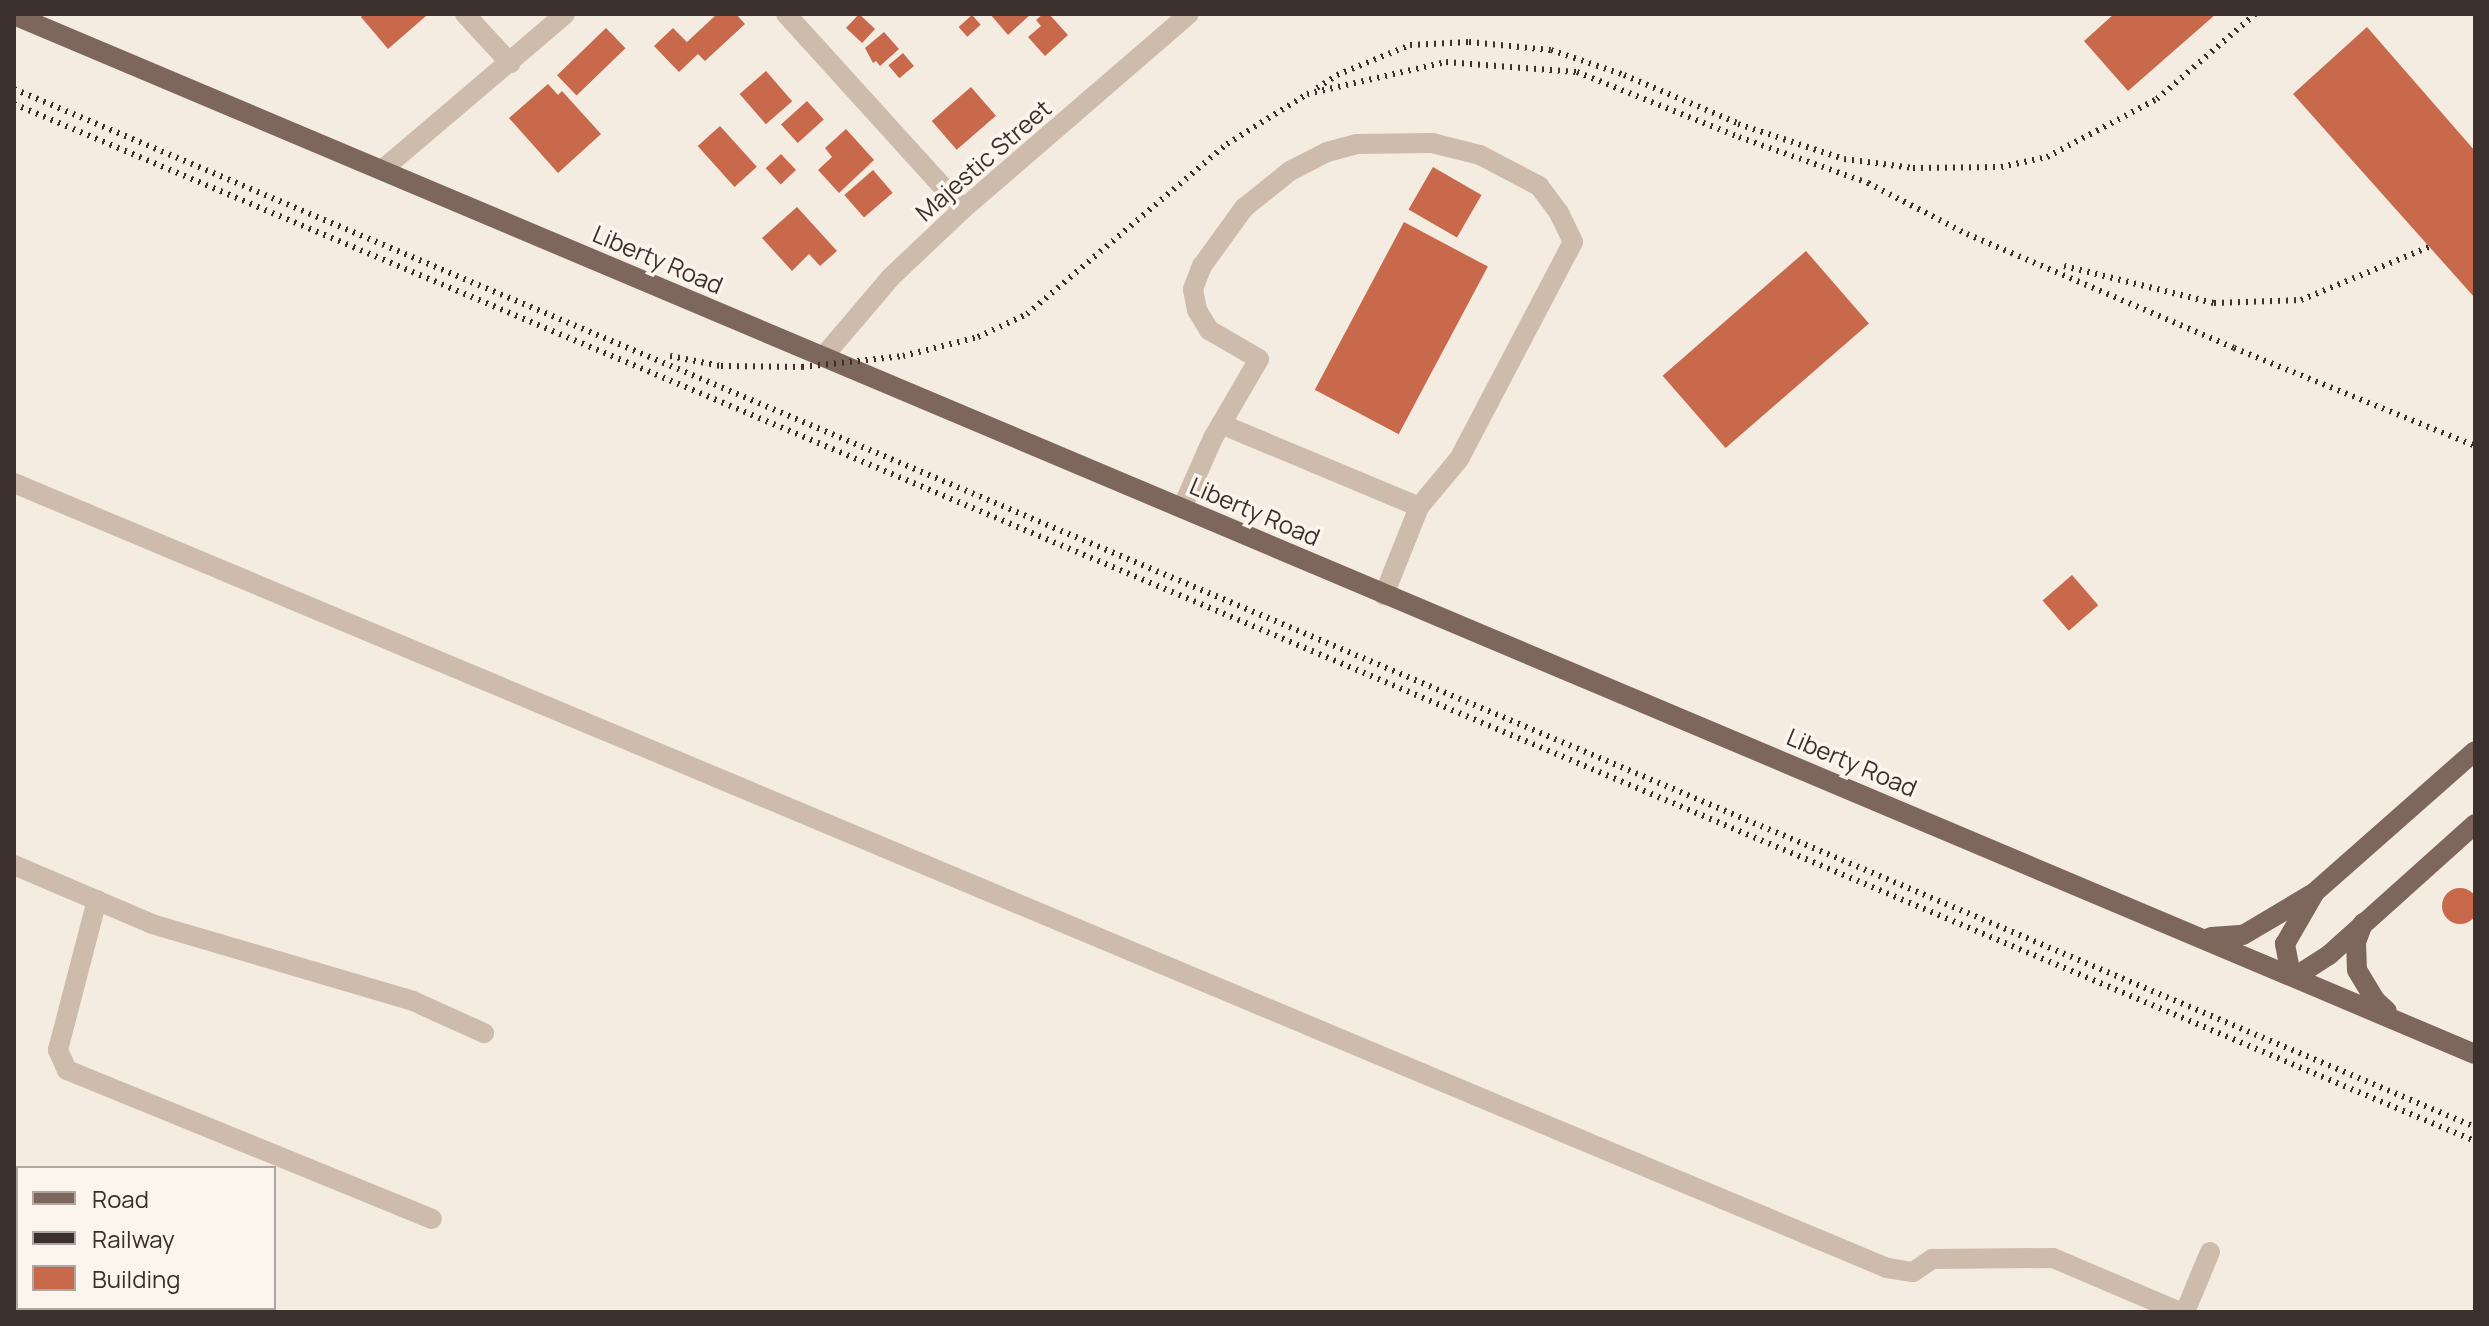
<!DOCTYPE html>
<style>
body{margin:0}
#map{position:relative;width:2489px;height:1326px;overflow:hidden;background:#f4ebe1;font-family:Manrope,sans-serif}
div>[style]{position:absolute}
.building>*{inset:0;background:#c8694b;transform-origin:0 0}
.round{border-radius:50%}
.minor>*{height:20px;margin:-10px;padding:0 10px;transform-origin:10px;border-radius:10px;background:#cdbbac}
.major>*{height:20px;margin:-10px;padding:0 10px;transform-origin:10px;border-radius:10px;background:#7d675c}
.rail>*{height:6px;margin-top:-3px;transform-origin:0;background:repeating-linear-gradient(90deg,#3b302b 0 2px,transparent 0 8px)}
span{translate:-50% -50%;white-space:nowrap;text-align:center;line-height:1.15;-webkit-text-stroke:7px #fbf5ee;paint-order:stroke}
.street-label{font-size:24px;color:#3b302b}
.frame{position:absolute;inset:0;border:16px solid #3b302b;pointer-events:none}
.legend{position:absolute;left:16px;top:1166px;width:260px;height:144px;box-sizing:border-box;background:#fbf5ee;border:2px solid #aea6a0;margin:0;padding:10px 14px;list-style:none;font-size:24px;color:#3b302b}
.legend li{display:flex;align-items:center;gap:16px;height:40px}
.legend b{width:40px;border:2px solid #aea6a0}
</style>
<div id="map">
<div class="building">
<div style="clip-path:polygon(364px 14px,425px 14px,426px 16px,388px 49px,361px 17px)"></div>
<div style="clip-path:polygon(717px 14px,736px 14px,745px 24px,705px 61px,698px 54px,679px 72px,654px 46px,673px 28px,687px 42px)"></div>
<div style="left:859px;top:14px;width:22px;height:19px;rotate:43deg"></div>
<div style="clip-path:polygon(990px 14px,1031px 14px,1008px 35px)"></div>
<div style="clip-path:polygon(1043px 14px,1049px 14px,1068px 35px,1045px 56px,1028px 37px,1041px 26px,1036px 20px)"></div>
<div style="clip-path:polygon(2114px 14px,2216px 14px,2128px 91px,2084px 41px)"></div>
<div style="left:972px;top:15px;width:13px;height:18px;rotate:48deg"></div>
<div style="clip-path:polygon(2367px 27px,2475px 151px,2475px 298px,2293px 94px)"></div>
<div style="left:606px;top:28px;width:28px;height:68px;rotate:46deg"></div>
<div style="clip-path:polygon(884px 32px,899px 49px,880px 66px,876px 61px,873px 63px,865px 48px)"></div>
<div style="left:903px;top:53px;width:17px;height:19px;rotate:50deg"></div>
<div style="left:766px;top:71px;width:40px;height:35px;rotate:49deg"></div>
<div style="clip-path:polygon(548px 84px,558px 95px,562px 91px,601px 134px,558px 173px,509px 118px)"></div>
<div style="left:971px;top:87px;width:38px;height:52px;rotate:49deg"></div>
<div style="left:807px;top:101px;width:25px;height:35px;rotate:48deg"></div>
<div style="left:720px;top:126px;width:55px;height:30px;rotate:48deg"></div>
<div style="clip-path:polygon(846px 129px,874px 160px,839px 193px,818px 170px,832px 157px,825px 148px)"></div>
<div style="left:781px;top:154px;width:22px;height:21px;rotate:47deg"></div>
<div style="left:1433px;top:167px;width:56px;height:49px;rotate:30deg"></div>
<div style="left:873px;top:170px;width:30px;height:38px;rotate:49deg"></div>
<div style="clip-path:polygon(797px 207px,837px 251px,820px 266px,809px 254px,792px 271px,762px 238px)"></div>
<div style="left:1404px;top:222px;width:95px;height:190px;rotate:28deg"></div>
<div style="left:1806px;top:251px;width:96px;height:190px;rotate:49deg"></div>
<div style="left:2072px;top:575px;width:40px;height:39px;rotate:49deg"></div>
<div class="round" style="left:2442px;top:888px;width:36px;height:36px"></div>
</div>
<div class="minor">
<div style="left:465px;top:14px;width:67px;rotate:47.4deg"></div>
<div style="left:786px;top:14px;width:263px;rotate:47.8deg"></div>
<div style="left:382px;top:170px;width:240px;rotate:-40.4deg"></div>
<div style="left:823px;top:357px;width:105px;rotate:-49.6deg"></div>
<div style="left:891px;top:277px;width:99px;rotate:-43.4deg"></div>
<div style="left:963px;top:209px;width:298px;rotate:-40.8deg"></div>
<div style="left:1221px;top:424px;width:215px;rotate:22.7deg"></div>
<div style="left:14px;top:483px;width:2031px;rotate:22.74deg"></div>
<div style="left:1887px;top:1268px;width:26px;rotate:9deg"></div>
<div style="left:1913px;top:1272px;width:23px;rotate:-34deg"></div>
<div style="left:1932px;top:1259px;width:121px;rotate:-0.5deg"></div>
<div style="left:2053px;top:1258px;width:138px;rotate:23deg"></div>
<div style="left:1182px;top:508px;width:77px;rotate:-66.1deg"></div>
<div style="left:1213px;top:438px;width:91px;rotate:-59.8deg"></div>
<div style="left:1259px;top:359px;width:58px;rotate:-149.9deg"></div>
<div style="left:1209px;top:330px;width:23px;rotate:-121deg"></div>
<div style="left:1197px;top:310px;width:21px;rotate:-101deg"></div>
<div style="left:1193px;top:289px;width:25px;rotate:-69deg"></div>
<div style="left:1202px;top:266px;width:72px;rotate:-54.1deg"></div>
<div style="left:1244px;top:208px;width:59px;rotate:-38.8deg"></div>
<div style="left:1290px;top:171px;width:42px;rotate:-27.2deg"></div>
<div style="left:1327px;top:152px;width:31px;rotate:-15deg"></div>
<div style="left:1357px;top:144px;width:75px;rotate:-0.8deg"></div>
<div style="left:1432px;top:143px;width:49px;rotate:14deg"></div>
<div style="left:1480px;top:155px;width:67px;rotate:27.7deg"></div>
<div style="left:1539px;top:186px;width:34px;rotate:53deg"></div>
<div style="left:1559px;top:213px;width:32px;rotate:64deg"></div>
<div style="left:1573px;top:242px;width:245px;rotate:117.7deg"></div>
<div style="left:1459px;top:459px;width:62px;rotate:129.8deg"></div>
<div style="left:1419px;top:507px;width:95px;rotate:111.7deg"></div>
<div style="left:14px;top:865px;width:150px;rotate:23.1deg"></div>
<div style="left:152px;top:924px;width:272px;rotate:16.4deg"></div>
<div style="left:413px;top:1001px;width:78px;rotate:24.3deg"></div>
<div style="left:97px;top:900px;width:155px;rotate:104.6deg"></div>
<div style="left:58px;top:1050px;width:22px;rotate:66deg"></div>
<div style="left:67px;top:1070px;width:394px;rotate:22.2deg"></div>
<div style="left:2185px;top:1312px;width:65px;rotate:-67.4deg"></div>
</div>
<div class="major">
<div style="left:14px;top:15px;width:2671px;rotate:22.89deg"></div>
<div style="left:2363px;top:923px;width:20px;rotate:110deg"></div>
<div style="left:2356px;top:942px;width:28px;rotate:88deg"></div>
<div style="left:2357px;top:970px;width:35px;rotate:59deg"></div>
<div style="left:2375px;top:1000px;width:16px;rotate:43deg"></div>
<div style="left:2211px;top:937px;width:32px;rotate:-4deg"></div>
<div style="left:2243px;top:935px;width:80px;rotate:-30.7deg"></div>
<div style="left:2291px;top:975px;width:32px;rotate:-101deg"></div>
<div style="left:2285px;top:944px;width:60px;rotate:-60deg"></div>
<div style="left:2315px;top:892px;width:213px;rotate:-41.4deg"></div>
<div style="left:2291px;top:975px;width:10px;rotate:-11deg"></div>
<div style="left:2301px;top:973px;width:33px;rotate:-33deg"></div>
<div style="left:2329px;top:955px;width:196px;rotate:-41.9deg"></div>
</div>
<div class="rail">
<div style="left:1317px;top:88px;width:24px;rotate:-33deg"></div>
<div style="left:1337px;top:75px;width:79px;rotate:-22.3deg"></div>
<div style="left:1410px;top:45px;width:59px;rotate:-2.9deg"></div>
<div style="left:1469px;top:42px;width:82px;rotate:5.6deg"></div>
<div style="left:1551px;top:50px;width:77px;rotate:18.9deg"></div>
<div style="left:1624px;top:75px;width:123px;rotate:23deg"></div>
<div style="left:14px;top:89px;width:2671px;rotate:22.87deg"></div>
<div style="left:14px;top:104px;width:2671px;rotate:22.85deg"></div>
<div style="left:1738px;top:124px;width:112px;rotate:18.3deg"></div>
<div style="left:1844px;top:159px;width:70px;rotate:7.4deg"></div>
<div style="left:1913px;top:168px;width:88px;rotate:-0.7deg"></div>
<div style="left:2001px;top:167px;width:47px;rotate:-12.3deg"></div>
<div style="left:2047px;top:157px;width:124px;rotate:-27.8deg"></div>
<div style="left:2157px;top:99px;width:130px;rotate:-40.9deg"></div>
<div style="left:2064px;top:266px;width:154px;rotate:13.9deg"></div>
<div style="left:2214px;top:303px;width:87px;rotate:-2deg"></div>
<div style="left:2301px;top:300px;width:139px;rotate:-22.5deg"></div>
<div style="left:670px;top:356px;width:52px;rotate:11.1deg"></div>
<div style="left:721px;top:366px;width:81px;rotate:0.7deg"></div>
<div style="left:802px;top:367px;width:102px;rotate:-6.2deg"></div>
<div style="left:903px;top:356px;width:77px;rotate:-14.2deg"></div>
<div style="left:978px;top:337px;width:54px;rotate:-25.1deg"></div>
<div style="left:1027px;top:314px;width:262px;rotate:-40.4deg"></div>
<div style="left:1227px;top:144px;width:94px;rotate:-32deg"></div>
<div style="left:1307px;top:94px;width:143px;rotate:-13deg"></div>
<div style="left:1446px;top:62px;width:131px;rotate:4.4deg"></div>
<div style="left:1577px;top:72px;width:175px;rotate:21.9deg"></div>
<div style="left:1739px;top:137px;width:137px;rotate:19.6deg"></div>
<div style="left:1868px;top:183px;width:111px;rotate:27.3deg"></div>
<div style="left:1967px;top:234px;width:290px;rotate:23.1deg"></div>
<div style="left:2234px;top:348px;width:260px;rotate:22.1deg"></div>
</div>
<div class="street-label">
<span style="left:983px;top:160px;rotate:-41deg">Majestic Street</span>
<span style="left:658px;top:259px;rotate:23deg">Liberty Road</span>
<span style="left:1255px;top:511px;rotate:23deg">Liberty Road</span>
<span style="left:1852px;top:762px;rotate:23deg">Liberty Road</span>
</div>
<div class="frame"></div>
<ul class="legend">
<li><b style="height:10px;background:#7d675c"></b>Road</li>
<li><b style="height:10px;background:#3b302b"></b>Railway</li>
<li><b style="height:22px;background:#c8694b"></b>Building</li>
</ul>
</div>
